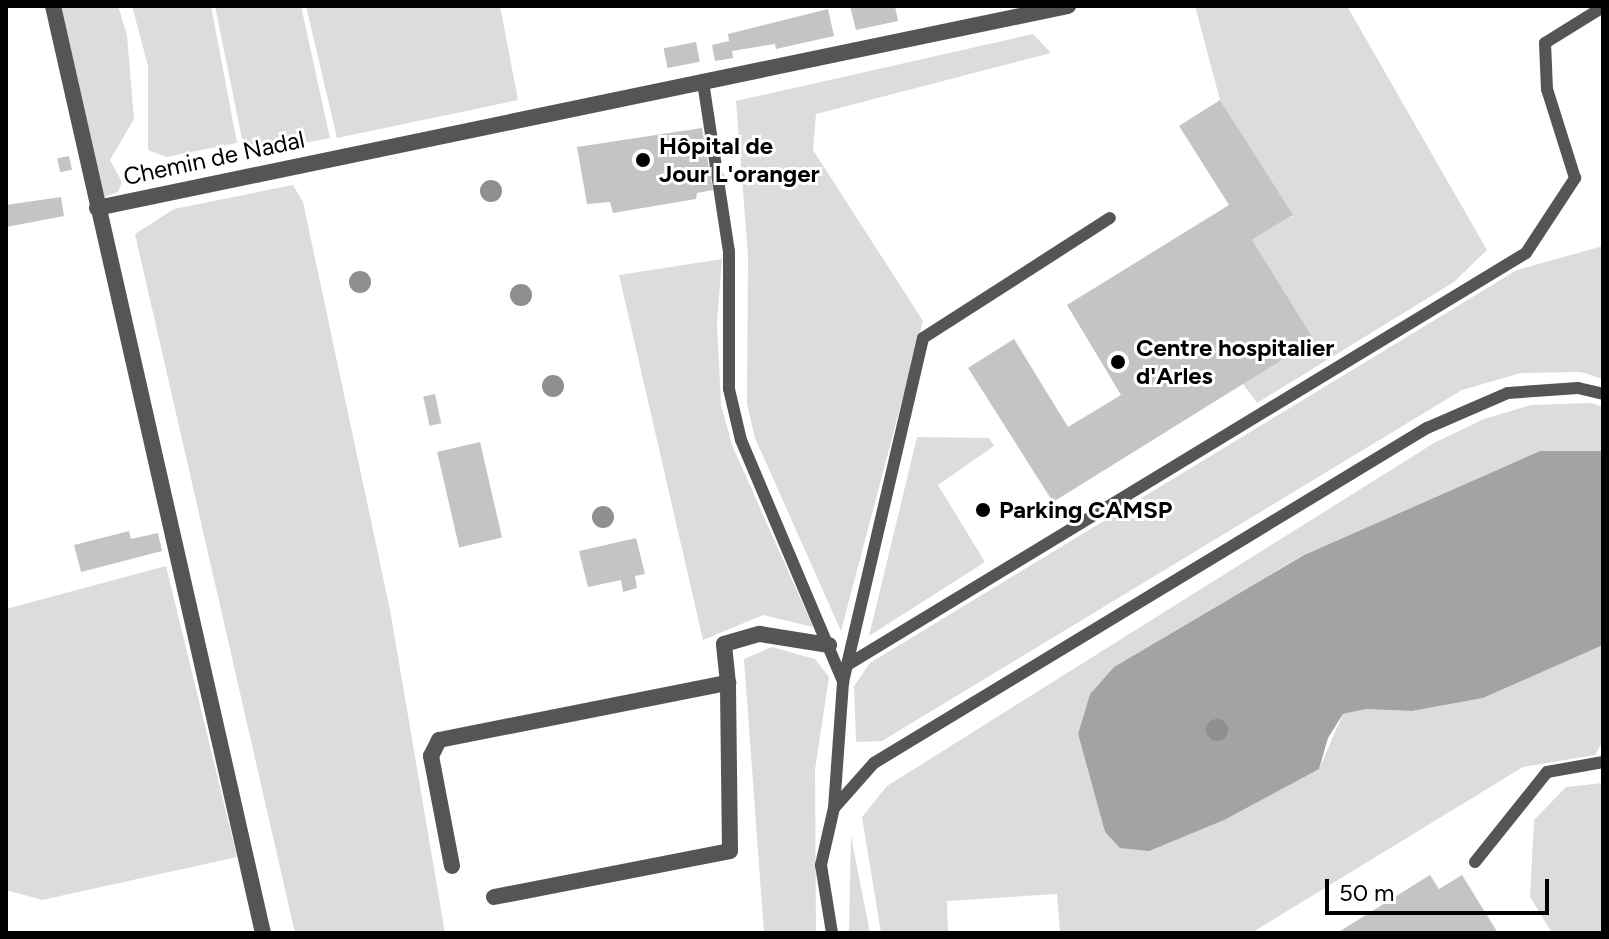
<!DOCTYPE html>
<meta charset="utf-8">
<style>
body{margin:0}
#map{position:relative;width:1609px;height:939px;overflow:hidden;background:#fff;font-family:Figtree,sans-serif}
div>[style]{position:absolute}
.green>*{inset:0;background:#dcdcdc}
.water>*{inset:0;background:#a3a3a3}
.building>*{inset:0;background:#c4c4c4;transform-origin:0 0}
.lane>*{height:12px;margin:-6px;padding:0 6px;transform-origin:6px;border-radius:6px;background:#555}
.street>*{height:16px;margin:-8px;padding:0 8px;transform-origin:8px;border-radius:8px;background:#555}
.trees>*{width:22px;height:22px;margin:-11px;border-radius:50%;background:#8f8f8f}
.dots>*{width:22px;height:22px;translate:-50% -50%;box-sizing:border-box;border:4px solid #fff;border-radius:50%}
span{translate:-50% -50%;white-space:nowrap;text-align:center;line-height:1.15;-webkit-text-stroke:6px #fff;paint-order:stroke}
.poi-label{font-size:24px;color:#000;font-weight:700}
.left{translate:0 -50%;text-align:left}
.street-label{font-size:24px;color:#000}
.frame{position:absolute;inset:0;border:8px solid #000;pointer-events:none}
.scale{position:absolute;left:1325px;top:879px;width:224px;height:36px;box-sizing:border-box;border:4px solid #000;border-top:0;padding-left:10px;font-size:24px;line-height:28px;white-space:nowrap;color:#000;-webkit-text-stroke:6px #fff;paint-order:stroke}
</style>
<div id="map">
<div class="green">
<div style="clip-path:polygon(61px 6px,118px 6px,127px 35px,134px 119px,110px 160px,122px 182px,118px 192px,101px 198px)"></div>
<div style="clip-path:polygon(132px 6px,211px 6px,237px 143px,166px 157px,148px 150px,148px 66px)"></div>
<div style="clip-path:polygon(215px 6px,301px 6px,330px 138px,245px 154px)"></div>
<div style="clip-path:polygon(306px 6px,500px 6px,518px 100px,337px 138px)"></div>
<div style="clip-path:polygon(1195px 6px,1347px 6px,1487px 250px,1454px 282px,1257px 403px,1243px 384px,1252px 240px,1292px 216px,1220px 100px)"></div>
<div style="clip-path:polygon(1033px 34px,1051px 53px,816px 114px,813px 150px,923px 321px,841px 631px,755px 438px,747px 404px,748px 255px,736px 101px)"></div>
<div style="clip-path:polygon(293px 185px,303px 202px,390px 610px,445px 933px,295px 933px,135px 234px,174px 209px)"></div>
<div style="clip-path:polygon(1603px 246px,1603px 379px,1581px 372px,1521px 373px,1462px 390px,882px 741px,856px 742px,854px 686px,870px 663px,1517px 270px)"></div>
<div style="clip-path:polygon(722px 259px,717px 323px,721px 405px,732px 445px,813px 627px,763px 615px,703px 640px,619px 275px)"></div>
<div style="clip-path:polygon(1591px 403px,1603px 407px,1603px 452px,1540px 451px,1301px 556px,1114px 667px,1090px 694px,1078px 734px,1105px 832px,1319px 769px,1343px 714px,1366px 709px,1412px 711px,1483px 698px,1603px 645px,1603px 741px,1595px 755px,1523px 767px,1251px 933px,1060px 933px,1057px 894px,947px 901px,948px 933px,881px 933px,862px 817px,887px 786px,1434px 443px,1484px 419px,1531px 405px)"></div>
<div style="clip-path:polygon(917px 437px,989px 438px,994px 446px,938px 485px,985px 562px,869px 636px)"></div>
<div style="clip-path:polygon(166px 566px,237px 857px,42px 900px,6px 890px,6px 609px)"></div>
<div style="clip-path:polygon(772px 647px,815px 659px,829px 677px,815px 770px,816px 933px,764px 933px,744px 659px)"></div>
<div style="clip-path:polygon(1603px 783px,1603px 933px,1552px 933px,1530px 897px,1534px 820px,1566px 787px)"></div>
<div style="clip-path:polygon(851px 836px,870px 933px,849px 933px)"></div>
</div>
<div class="water">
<div style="clip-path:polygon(1540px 451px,1603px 451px,1603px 645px,1483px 698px,1412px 711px,1366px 709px,1343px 714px,1328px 738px,1319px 769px,1224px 820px,1149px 851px,1120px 848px,1105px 832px,1078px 734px,1090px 694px,1114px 667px,1304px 555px)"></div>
</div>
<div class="building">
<div style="clip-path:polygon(850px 6px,895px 6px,898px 21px,856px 30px)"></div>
<div style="clip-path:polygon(828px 9px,834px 36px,776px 49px,775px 44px,732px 51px,733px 58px,715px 61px,712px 45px,729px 41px,728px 34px)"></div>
<div style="left:696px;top:42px;width:20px;height:33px;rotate:79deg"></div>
<div style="clip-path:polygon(1220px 100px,1293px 215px,1252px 240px,1314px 340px,1053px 502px,968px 368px,1014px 339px,1068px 427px,1121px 395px,1067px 305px,1229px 205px,1179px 126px)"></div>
<div style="clip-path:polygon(702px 128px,713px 190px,697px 193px,696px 199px,613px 213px,610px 202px,587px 204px,577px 147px)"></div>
<div style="left:69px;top:156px;width:14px;height:12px;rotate:78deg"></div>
<div style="clip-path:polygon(61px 197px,64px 216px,6px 227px,6px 205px)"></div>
<div style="left:435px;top:394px;width:30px;height:12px;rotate:78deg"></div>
<div style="left:480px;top:442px;width:98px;height:44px;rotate:77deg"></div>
<div style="clip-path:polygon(129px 531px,131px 539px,158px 533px,162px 551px,81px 572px,74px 545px)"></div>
<div style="clip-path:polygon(636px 538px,645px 574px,635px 576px,637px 588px,623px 592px,621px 580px,588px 587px,579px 551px)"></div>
<div style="clip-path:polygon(1430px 875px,1439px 889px,1462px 875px,1498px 933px,1337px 933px)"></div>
</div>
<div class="lane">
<div style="left:703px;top:82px;width:171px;rotate:81.3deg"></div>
<div style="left:729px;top:251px;width:138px;rotate:90deg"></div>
<div style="left:729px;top:389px;width:52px;rotate:76.8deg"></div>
<div style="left:741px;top:440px;width:263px;rotate:67.1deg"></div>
<div style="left:847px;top:665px;width:794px;rotate:-31.25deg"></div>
<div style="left:1526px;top:253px;width:90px;rotate:-56.8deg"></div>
<div style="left:1575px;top:178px;width:93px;rotate:-107.5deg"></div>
<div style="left:1547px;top:89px;width:46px;rotate:-92.5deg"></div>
<div style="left:1545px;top:43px;width:68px;rotate:-31.8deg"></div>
<div style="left:834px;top:808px;width:126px;rotate:-85.9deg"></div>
<div style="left:843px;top:682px;width:353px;rotate:-76.9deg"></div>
<div style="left:923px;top:338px;width:222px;rotate:-32.7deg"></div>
<div style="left:1475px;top:862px;width:115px;rotate:-51.3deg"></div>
<div style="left:1547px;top:772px;width:57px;rotate:-10.1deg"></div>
<div style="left:832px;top:933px;width:69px;rotate:-99.2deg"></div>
<div style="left:821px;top:865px;width:58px;rotate:-77.2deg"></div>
<div style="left:834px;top:808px;width:60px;rotate:-48.4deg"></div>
<div style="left:874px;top:763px;width:647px;rotate:-31.21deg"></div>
<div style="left:1427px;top:428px;width:88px;rotate:-23.4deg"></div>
<div style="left:1508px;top:393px;width:70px;rotate:-4.1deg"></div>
<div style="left:1578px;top:388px;width:26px;rotate:13deg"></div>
</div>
<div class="street">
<div style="left:53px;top:6px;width:950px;rotate:77.24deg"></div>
<div style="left:97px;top:208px;width:992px;rotate:-11.75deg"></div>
<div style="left:452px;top:866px;width:112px;rotate:-100.8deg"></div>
<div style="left:431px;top:756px;width:18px;rotate:-63deg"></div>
<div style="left:439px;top:740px;width:295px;rotate:-11.2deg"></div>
<div style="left:728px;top:683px;width:39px;rotate:-96deg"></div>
<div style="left:724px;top:644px;width:37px;rotate:-16deg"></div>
<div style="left:760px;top:634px;width:70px;rotate:9.1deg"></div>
<div style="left:494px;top:897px;width:240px;rotate:-11deg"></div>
<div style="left:730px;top:851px;width:168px;rotate:-90.7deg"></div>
</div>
<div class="trees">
<div style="left:491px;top:191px"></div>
<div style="left:360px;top:282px"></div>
<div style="left:521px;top:295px"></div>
<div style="left:553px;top:386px"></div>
<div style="left:603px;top:517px"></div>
<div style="left:1217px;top:730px"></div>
</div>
<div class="dots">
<div style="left:643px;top:160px;background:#000"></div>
<div style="left:1118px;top:362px;background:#000"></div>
<div style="left:983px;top:510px;background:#000"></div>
</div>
<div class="poi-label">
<span class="left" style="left:659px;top:160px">Hôpital de<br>Jour L'oranger</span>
<span class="left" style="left:1136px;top:362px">Centre hospitalier<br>d'Arles</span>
<span class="left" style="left:999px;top:510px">Parking CAMSP</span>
</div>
<div class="street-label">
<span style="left:214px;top:158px;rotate:-12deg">Chemin de Nadal</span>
</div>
<div class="frame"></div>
<div class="scale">50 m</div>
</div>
